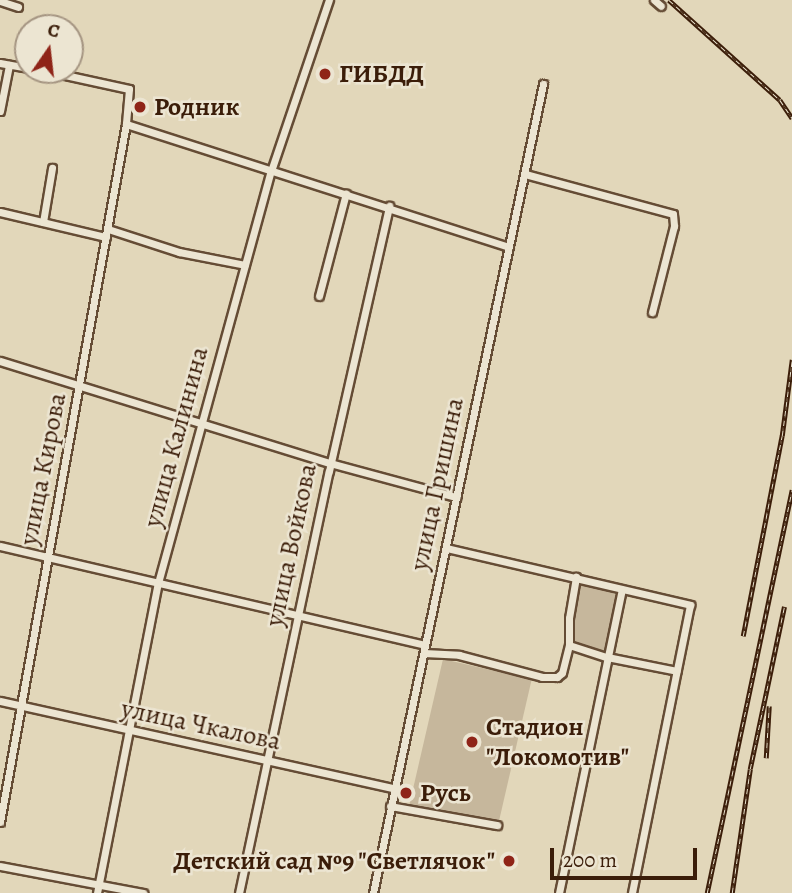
<!DOCTYPE html>
<meta charset="utf-8">
<style>
body{margin:0}
#map{position:relative;width:792px;height:893px;overflow:hidden;background:#e2d7ba;font-family:Alegreya,serif}
div>[style]{position:absolute}
.green>*{inset:0;background:#c6b79c;transform-origin:0 0}
.roads{filter:drop-shadow(2px 0 #654c35) drop-shadow(-2px 0 #654c35) drop-shadow(0 2px #654c35) drop-shadow(0 -2px #654c35)}
.minor>*{height:7px;margin:-3.5px;padding:0 3.5px;transform-origin:3.5px;border-radius:3.5px;background:#ece5d2}
.rail>*{height:4.5px;margin-top:-2.25px;transform-origin:0;background:repeating-linear-gradient(90deg,#ece5d2 0 5px,#3b1d09 0 10px);box-sizing:border-box;border-block:2px solid #3b1d09}
.dots>*{width:19px;height:19px;translate:-50% -50%;box-sizing:border-box;border:4px solid #ece5d2;border-radius:50%}
span{translate:-50% -50%;white-space:nowrap;text-align:center;line-height:1.15;-webkit-text-stroke:5px #ece5d2;paint-order:stroke}
.poi-label{font-size:26px;color:#3b1d09;font-weight:700}
.left{translate:0 -50%;text-align:left}
.right{translate:-100% -50%;text-align:right}
.street-label{font-size:26px;color:#3b1d09}
.north{position:absolute;left:14px;top:14px;width:70px;height:70px;box-sizing:border-box;background:#ece5d2;border:2px solid #a59582;border-radius:50%;rotate:14deg;font-size:19px;font-weight:700;line-height:28px;text-align:center;color:#3b1d09}
.north::after{content:'';display:block;margin:auto;width:24px;height:32px;background:#8f2418;clip-path:polygon(50% 0,100% 100%,50% 72%,0 100%)}
.scale{position:absolute;left:550px;top:848px;width:147px;height:32px;box-sizing:border-box;border:4px solid #3b1d09;border-top:0;padding-left:9px;font-size:21px;line-height:24px;white-space:nowrap;color:#3b1d09;-webkit-text-stroke:5px #ece5d2;paint-order:stroke}
</style>
<div id="map">
<div class="green">
<div style="clip-path:polygon(583px 583px,608px 589px,617px 596px,606px 654px,572px 643px,570px 633px,577px 586px)"></div>
<div style="left:443px;top:659px;width:91px;height:149px;rotate:13deg"></div>
</div>
<div class="roads">
<div class="minor">
<div style="left:654px;top:0;width:9px;rotate:41deg"></div>
<div style="left:0;top:1px;width:19px;rotate:18deg"></div>
<div style="left:0;top:63px;width:28px;rotate:10deg"></div>
<div style="left:42px;top:70px;width:89px;rotate:12.3deg"></div>
<div style="left:129px;top:89px;width:35px;rotate:95deg"></div>
<div style="left:126px;top:124px;width:402px;rotate:17.8deg"></div>
<div style="left:0;top:111px;width:47px;rotate:-78.9deg"></div>
<div style="left:525px;top:174px;width:153px;rotate:15.1deg"></div>
<div style="left:673px;top:214px;width:12px;rotate:85deg"></div>
<div style="left:674px;top:226px;width:89px;rotate:104.3deg"></div>
<div style="left:0;top:212px;width:109px;rotate:13.3deg"></div>
<div style="left:43px;top:222px;width:55px;rotate:-80.5deg"></div>
<div style="left:108px;top:229px;width:75px;rotate:17.9deg"></div>
<div style="left:179px;top:252px;width:67px;rotate:11.1deg"></div>
<div style="left:319px;top:296px;width:106px;rotate:-75.3deg"></div>
<div style="left:0;top:361px;width:345px;rotate:17.2deg"></div>
<div style="left:330px;top:463px;width:131px;rotate:15.1deg"></div>
<div style="left:0;top:546px;width:436px;rotate:13.1deg"></div>
<div style="left:446px;top:548px;width:251px;rotate:13.1deg"></div>
<div style="left:690px;top:605px;width:294px;rotate:101.4deg"></div>
<div style="left:569px;top:645px;width:40px;rotate:18deg"></div>
<div style="left:607px;top:657px;width:71px;rotate:11.3deg"></div>
<div style="left:424px;top:653px;width:35px;rotate:3deg"></div>
<div style="left:459px;top:655px;width:86px;rotate:14.8deg"></div>
<div style="left:542px;top:677px;width:15px"></div>
<div style="left:557px;top:677px;width:6px;rotate:-39deg"></div>
<div style="left:562px;top:673px;width:29px;rotate:-76deg"></div>
<div style="left:569px;top:645px;width:27px;rotate:-90deg"></div>
<div style="left:569px;top:618px;width:42px;rotate:-80.3deg"></div>
<div style="left:0;top:701px;width:403px;rotate:12.5deg"></div>
<div style="left:390px;top:806px;width:109px;rotate:10.1deg"></div>
<div style="left:0;top:822px;width:709px;rotate:-79.77deg"></div>
<div style="left:0;top:866px;width:146px;rotate:10.7deg"></div>
<div style="left:97px;top:893px;width:316px;rotate:-78.9deg"></div>
<div style="left:158px;top:583px;width:427px;rotate:-74.7deg"></div>
<div style="left:271px;top:171px;width:181px;rotate:-71.3deg"></div>
<div style="left:239px;top:893px;width:431px;rotate:-78deg"></div>
<div style="left:329px;top:471px;width:272px;rotate:-77.2deg"></div>
<div style="left:373px;top:893px;width:827px;rotate:-78.13deg"></div>
<div style="left:559px;top:893px;width:310px;rotate:-78.3deg"></div>
</div>
</div>
<div class="rail">
<div style="left:669px;top:0;width:149px;rotate:42deg"></div>
<div style="left:780px;top:100px;width:22px;rotate:56deg"></div>
<div style="left:743px;top:636px;width:204px;rotate:-79deg"></div>
<div style="left:782px;top:436px;width:77px;rotate:-82.5deg"></div>
<div style="left:766px;top:758px;width:52px;rotate:-86.7deg"></div>
<div style="left:707px;top:893px;width:412px;rotate:-78.1deg"></div>
<div style="left:732px;top:893px;width:125px;rotate:-81.7deg"></div>
<div style="left:750px;top:769px;width:166px;rotate:-78.1deg"></div>
</div>
<div class="dots">
<div style="left:325px;top:74px;background:#8f2418"></div>
<div style="left:140px;top:107px;background:#8f2418"></div>
<div style="left:472px;top:742px;background:#8f2418"></div>
<div style="left:406px;top:793px;background:#8f2418"></div>
<div style="left:509px;top:861px;background:#8f2418"></div>
</div>
<div class="poi-label">
<span class="left" style="left:339px;top:74px">ГИБДД</span>
<span class="left" style="left:154px;top:107px">Родник</span>
<span class="left" style="left:486px;top:742px">Стадион<br>"Локомотив"</span>
<span class="left" style="left:420px;top:793px">Русь</span>
<span class="right" style="left:495px;top:861px">Детский сад №9 "Светлячок"</span>
</div>
<div class="street-label">
<span style="left:176px;top:437px;rotate:-75deg">улица Калинина</span>
<span style="left:43px;top:469px;rotate:-79deg">улица Кирова</span>
<span style="left:437px;top:484px;rotate:-78deg">улица Гришина</span>
<span style="left:291px;top:545px;rotate:-78deg">улица Войкова</span>
<span style="left:201px;top:725px;rotate:12deg">улица Чкалова</span>
</div>
<div class="north">С</div>
<div class="scale">200 m</div>
</div>
